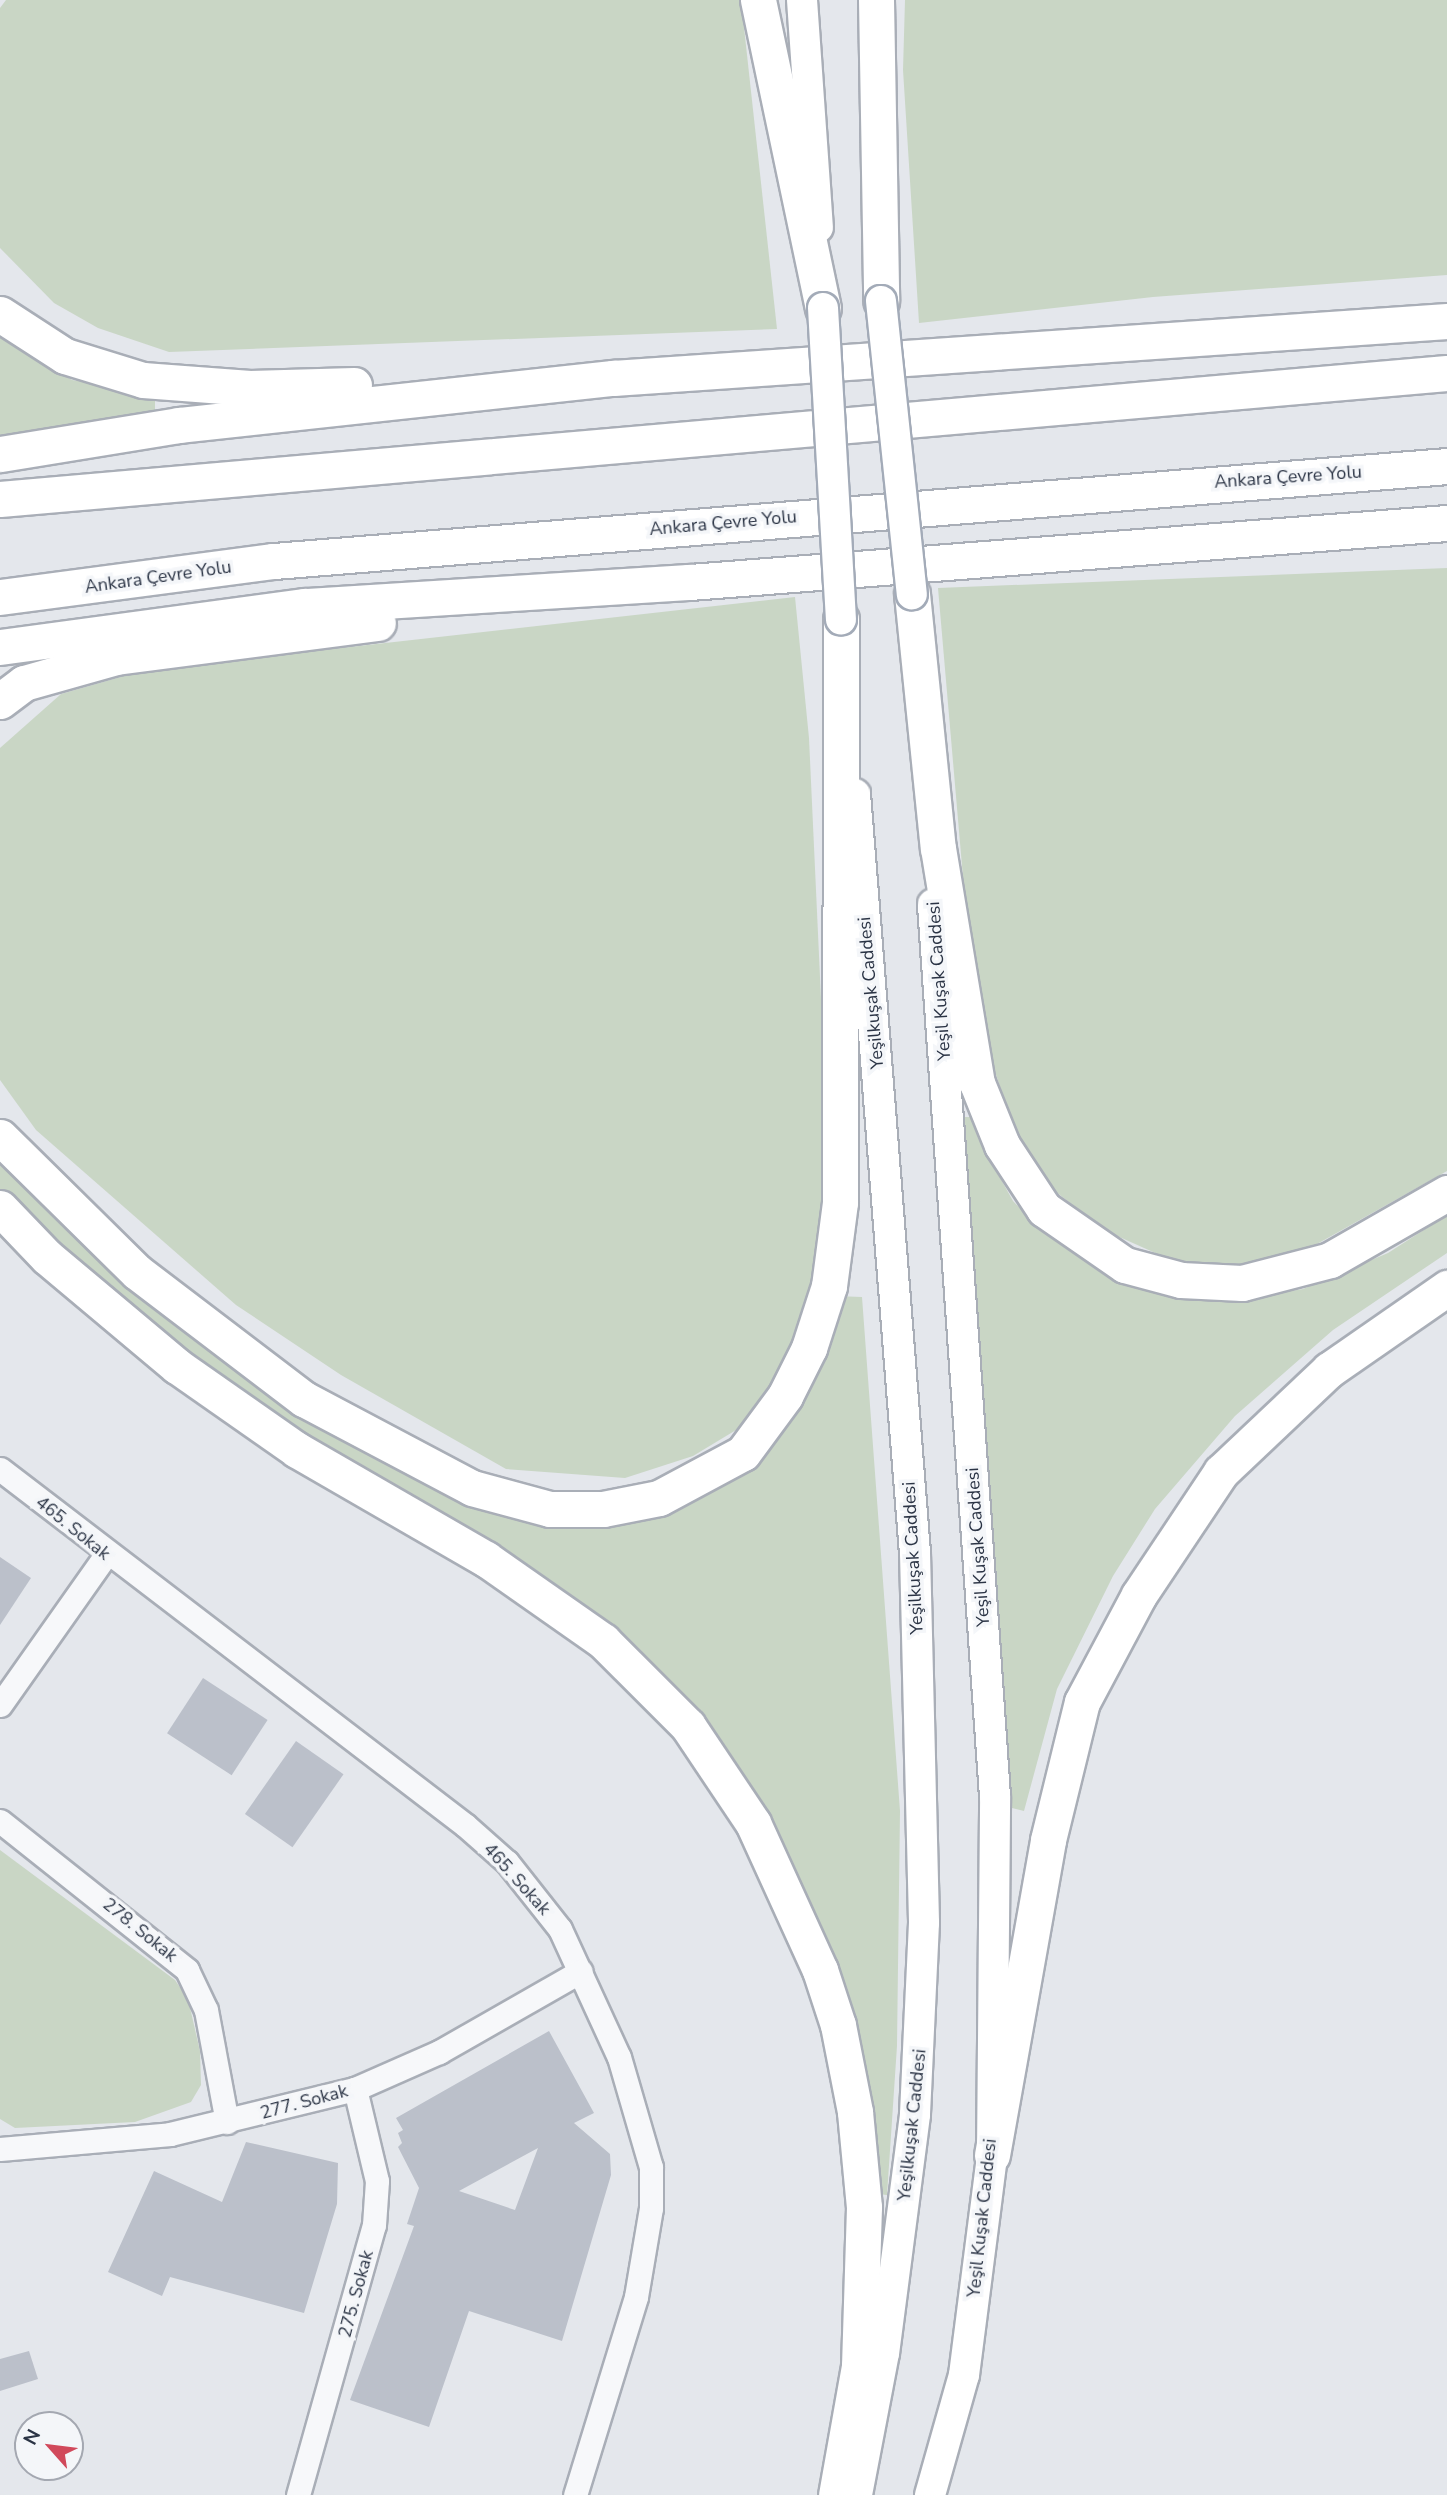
<!DOCTYPE html>
<meta charset="utf-8">
<style>
body{margin:0}
#map{position:relative;width:1447px;height:2495px;overflow:hidden;background:#e4e7ec;font-family:"Nunito Sans",sans-serif}
div>[style]{position:absolute}
.green>*{inset:0;background:#c9d6c5}
.building>*{inset:0;background:#bbc0ca;transform-origin:0 0}
.roads{filter:drop-shadow(2px 0 #a9aeb7) drop-shadow(-2px 0 #a9aeb7) drop-shadow(0 2px #a9aeb7) drop-shadow(0 -2px #a9aeb7)}
.minor>*{height:23px;margin:-11.5px;padding:0 11.5px;transform-origin:11.5px;border-radius:11.5px;background:#f7f8fa}
.major>*{height:30px;margin:-15px;padding:0 15px;transform-origin:15px;border-radius:15px;background:#fff}
.highway>*{height:35px;margin:-17.5px;padding:0 17.5px;transform-origin:17.5px;border-radius:17.5px;background:#fff}
.bridges{filter:drop-shadow(2px 0 #a3abb8) drop-shadow(-2px 0 #a3abb8) drop-shadow(0 2px #a3abb8) drop-shadow(0 -2px #a3abb8)}
.major-bridge>*{height:30px;margin:-15px;padding:0 15px;transform-origin:15px;border-radius:15px;background:#fff}
span{translate:-50% -50%;white-space:nowrap;text-align:center;line-height:1.15;-webkit-text-stroke:7px #f4f6f9;paint-order:stroke}
.street-label{font-size:18px;color:#2b3445}
.north{position:absolute;left:14px;top:2411px;width:70px;height:70px;box-sizing:border-box;background:#f4f6f9;border:2px solid #a4a8b1;border-radius:50%;rotate:298deg;font-size:19px;font-weight:700;line-height:28px;text-align:center;color:#2b3445}
.north::after{content:'';display:block;margin:auto;width:24px;height:32px;background:#d1495b;clip-path:polygon(50% 0,100% 100%,50% 72%,0 100%)}
</style>
<div id="map">
<div class="green">
<div style="clip-path:polygon(6px 0,741px 0,777px 329px,169px 352px,98px 328px,54px 303px,0 248px,0 8px)"></div>
<div style="clip-path:polygon(905px 0,1447px 0,1447px 275px,1153px 297px,919px 323px,903px 70px)"></div>
<div style="clip-path:polygon(0 337px,72px 380px,155px 394px,155px 421px,0 446px)"></div>
<div style="clip-path:polygon(1447px 568px,1447px 1171px,1276px 1267px,1210px 1270px,1162px 1256px,1106px 1231px,1056px 1192px,1017px 1137px,990px 1057px,966px 912px,938px 588px)"></div>
<div style="clip-path:polygon(795px 597px,809px 738px,831px 1216px,791px 1365px,746px 1424px,693px 1456px,625px 1478px,506px 1469px,341px 1375px,236px 1305px,36px 1130px,0 1080px,0 748px,61px 694px,145px 670px)"></div>
<div style="clip-path:polygon(954px 1117px,975px 1117px,978px 1138px,1013px 1201px,1044px 1233px,1128px 1282px,1180px 1298px,1247px 1298px,1303px 1289px,1388px 1253px,1447px 1215px,1447px 1253px,1333px 1330px,1235px 1416px,1155px 1509px,1113px 1576px,1057px 1689px,1024px 1811px,1000px 1805px)"></div>
<div style="clip-path:polygon(0 1164px,120px 1278px,549px 1521px,750px 1460px,835px 1296px,862px 1297px,900px 1811px,897px 2046px,887px 2195px,868px 2193px,844px 1995px,679px 1697px,255px 1410px,0 1201px)"></div>
<div style="clip-path:polygon(0 1850px,175px 1980px,188px 1999px,200px 2051px,201px 2085px,191px 2102px,135px 2122px,15px 2128px,0 2119px)"></div>
</div>
<div class="building">
<div style="clip-path:polygon(0 1557px,31px 1578px,0 1625px)"></div>
<div style="left:203px;top:1678px;width:77px;height:66px;rotate:33deg"></div>
<div style="left:296px;top:1741px;width:58px;height:89px;rotate:35deg"></div>
<div style="clip-path:polygon(evenodd,549px 2031px,594px 2113px,574px 2123px,610px 2154px,611px 2175px,562px 2341px,469px 2311px,429px 2427px,350px 2400px,414px 2226px,407px 2224px,419px 2188px,398px 2147px,402px 2143px,398px 2133px,403px 2130px,396px 2118px,549px 2031px,538px 2148px,515px 2210px,459px 2191px,538px 2148px)"></div>
<div style="clip-path:polygon(246px 2142px,338px 2163px,337px 2204px,304px 2313px,170px 2277px,162px 2296px,108px 2272px,154px 2171px,222px 2202px)"></div>
<div style="clip-path:polygon(29px 2351px,38px 2379px,0 2391px,0 2359px)"></div>
</div>
<div class="roads">
<div class="minor">
<div style="left:0;top:1469px;width:586px;rotate:37.44deg"></div>
<div style="left:465px;top:1825px;width:56px;rotate:41.4deg"></div>
<div style="left:507px;top:1862px;width:85px;rotate:51.7deg"></div>
<div style="left:560px;top:1929px;width:141px;rotate:65.3deg"></div>
<div style="left:619px;top:2057px;width:115px;rotate:73.8deg"></div>
<div style="left:651px;top:2167px;width:41px;rotate:90deg"></div>
<div style="left:651px;top:2208px;width:90px;rotate:99.6deg"></div>
<div style="left:636px;top:2297px;width:207px;rotate:107.1deg"></div>
<div style="left:0;top:1705px;width:184px;rotate:-54.8deg"></div>
<div style="left:0;top:1821px;width:239px;rotate:38.5deg"></div>
<div style="left:187px;top:1970px;width:44px;rotate:64.6deg"></div>
<div style="left:206px;top:2010px;width:114px;rotate:79.4deg"></div>
<div style="left:0;top:2149px;width:171px;rotate:-5deg"></div>
<div style="left:170px;top:2134px;width:190px;rotate:-13.7deg"></div>
<div style="left:355px;top:2089px;width:92px;rotate:-23.8deg"></div>
<div style="left:439px;top:2052px;width:163px;rotate:-29.7deg"></div>
<div style="left:298px;top:2495px;width:280px;rotate:-74.3deg"></div>
<div style="left:374px;top:2225px;width:44px;rotate:-86.1deg"></div>
<div style="left:377px;top:2181px;width:95px;rotate:-103.4deg"></div>
</div>
<div class="major">
<div style="left:802px;top:0;width:228px;rotate:86deg"></div>
<div style="left:855px;top:794px;width:761px;rotate:85.48deg"></div>
<div style="left:915px;top:1553px;width:370px;rotate:88.6deg"></div>
<div style="left:924px;top:1923px;width:192px;rotate:92.7deg"></div>
<div style="left:915px;top:2115px;width:240px;rotate:97.4deg"></div>
<div style="left:884px;top:2353px;width:145px;rotate:100.8deg"></div>
<div style="left:930px;top:2495px;width:125px;rotate:-74.2deg"></div>
<div style="left:964px;top:2375px;width:222px;rotate:-82.7deg"></div>
<div style="left:992px;top:2155px;width:359px;rotate:-89.5deg"></div>
<div style="left:995px;top:1796px;width:894px;rotate:-93.98deg"></div>
</div>
<div class="highway">
<div style="left:758px;top:0;width:315px;rotate:78.1deg"></div>
<div style="left:876px;top:0;width:301px;rotate:89deg"></div>
<div style="left:0;top:314px;width:77px;rotate:32.9deg"></div>
<div style="left:65px;top:356px;width:82px;rotate:17.1deg"></div>
<div style="left:143px;top:380px;width:107px;rotate:4.3deg"></div>
<div style="left:250px;top:388px;width:104px;rotate:-1.7deg"></div>
<div style="left:0;top:454px;width:181px;rotate:-9.2deg"></div>
<div style="left:179px;top:425px;width:437px;rotate:-6.2deg"></div>
<div style="left:613px;top:378px;width:836px;rotate:-3.91deg"></div>
<div style="left:0;top:499px;width:1452px;rotate:-4.98deg"></div>
<div style="left:912px;top:594px;width:255px;rotate:84.2deg"></div>
<div style="left:938px;top:848px;width:238px;rotate:80.6deg"></div>
<div style="left:977px;top:1083px;width:67px;rotate:68deg"></div>
<div style="left:1002px;top:1145px;width:77px;rotate:56.7deg"></div>
<div style="left:1044px;top:1209px;width:98px;rotate:34.7deg"></div>
<div style="left:1125px;top:1265px;width:58px;rotate:15deg"></div>
<div style="left:1181px;top:1280px;width:61px;rotate:2.8deg"></div>
<div style="left:1242px;top:1283px;width:91px;rotate:-14.6deg"></div>
<div style="left:1330px;top:1260px;width:135px;rotate:-29.8deg"></div>
<div style="left:0;top:597px;width:276px;rotate:-7.5deg"></div>
<div style="left:274px;top:561px;width:1177px;rotate:-4.63deg"></div>
<div style="left:0;top:647px;width:308px;rotate:-7.7deg"></div>
<div style="left:305px;top:606px;width:386px;rotate:-3.6deg"></div>
<div style="left:690px;top:582px;width:759px;rotate:-4.46deg"></div>
<div style="left:0;top:701px;width:30px;rotate:-37deg"></div>
<div style="left:24px;top:683px;width:96px;rotate:-15.8deg"></div>
<div style="left:116px;top:657px;width:264px;rotate:-7.4deg"></div>
<div style="left:0;top:1137px;width:192px;rotate:44.6deg"></div>
<div style="left:137px;top:1272px;width:210px;rotate:37.3deg"></div>
<div style="left:304px;top:1399px;width:190px;rotate:27.9deg"></div>
<div style="left:472px;top:1488px;width:81px;rotate:15.1deg"></div>
<div style="left:550px;top:1509px;width:53px"></div>
<div style="left:603px;top:1509px;width:57px;rotate:-11.1deg"></div>
<div style="left:659px;top:1498px;width:95px;rotate:-28.2deg"></div>
<div style="left:743px;top:1453px;width:71px;rotate:-53.6deg"></div>
<div style="left:785px;top:1396px;width:54px;rotate:-63.4deg"></div>
<div style="left:809px;top:1348px;width:65px;rotate:-72.1deg"></div>
<div style="left:829px;top:1286px;width:85px;rotate:-82.5deg"></div>
<div style="left:840px;top:1202px;width:583px;rotate:-89.9deg"></div>
<div style="left:0;top:1208px;width:68px;rotate:46.2deg"></div>
<div style="left:47px;top:1257px;width:170px;rotate:40deg"></div>
<div style="left:177px;top:1366px;width:146px;rotate:35deg"></div>
<div style="left:297px;top:1450px;width:218px;rotate:30deg"></div>
<div style="left:486px;top:1559px;width:143px;rotate:35deg"></div>
<div style="left:603px;top:1641px;width:120px;rotate:45deg"></div>
<div style="left:688px;top:1726px;width:117px;rotate:56.2deg"></div>
<div style="left:753px;top:1823px;width:162px;rotate:65.5deg"></div>
<div style="left:820px;top:1970px;width:58px;rotate:71.9deg"></div>
<div style="left:838px;top:2025px;width:89px;rotate:78.9deg"></div>
<div style="left:855px;top:2112px;width:95px;rotate:84.6deg"></div>
<div style="left:864px;top:2207px;width:159px;rotate:91.8deg"></div>
<div style="left:859px;top:2366px;width:131px;rotate:100.1deg"></div>
<div style="left:992px;top:2155px;width:320px;rotate:-79.9deg"></div>
<div style="left:1048px;top:1840px;width:142px;rotate:-76.2deg"></div>
<div style="left:1082px;top:1702px;width:121px;rotate:-62deg"></div>
<div style="left:1139px;top:1595px;width:148px;rotate:-56.3deg"></div>
<div style="left:1221px;top:1472px;width:149px;rotate:-43.4deg"></div>
<div style="left:1329px;top:1370px;width:144px;rotate:-34.8deg"></div>
</div>
</div>
<div class="bridges">
<div class="major-bridge">
<div style="left:881px;top:301px;width:295px;rotate:84deg"></div>
<div style="left:823px;top:308px;width:312px;rotate:86.7deg"></div>
</div>
</div>
<div class="street-label">
<span style="left:1288px;top:477px;rotate:-4deg">Ankara Çevre Yolu</span>
<span style="left:723px;top:523px;rotate:-5deg">Ankara Çevre Yolu</span>
<span style="left:158px;top:577px;rotate:-8deg">Ankara Çevre Yolu</span>
<span style="left:939px;top:981px;rotate:-94deg">Yeşil Kuşak Caddesi</span>
<span style="left:871px;top:993px;rotate:-95deg">Yeşilkuşak Caddesi</span>
<span style="left:73px;top:1528px;rotate:39deg">465. Sokak</span>
<span style="left:978px;top:1547px;rotate:-94deg">Yeşil Kuşak Caddesi</span>
<span style="left:913px;top:1558px;rotate:-93deg">Yeşilkuşak Caddesi</span>
<span style="left:517px;top:1879px;rotate:48deg">465. Sokak</span>
<span style="left:140px;top:1930px;rotate:39deg">278. Sokak</span>
<span style="left:304px;top:2102px;rotate:-15deg">277. Sokak</span>
<span style="left:912px;top:2125px;rotate:-84deg">Yeşilkuşak Caddesi</span>
<span style="left:982px;top:2218px;rotate:-84deg">Yeşil Kuşak Caddesi</span>
<span style="left:356px;top:2294px;rotate:-75deg">275. Sokak</span>
</div>
<div class="north">N</div>
</div>
